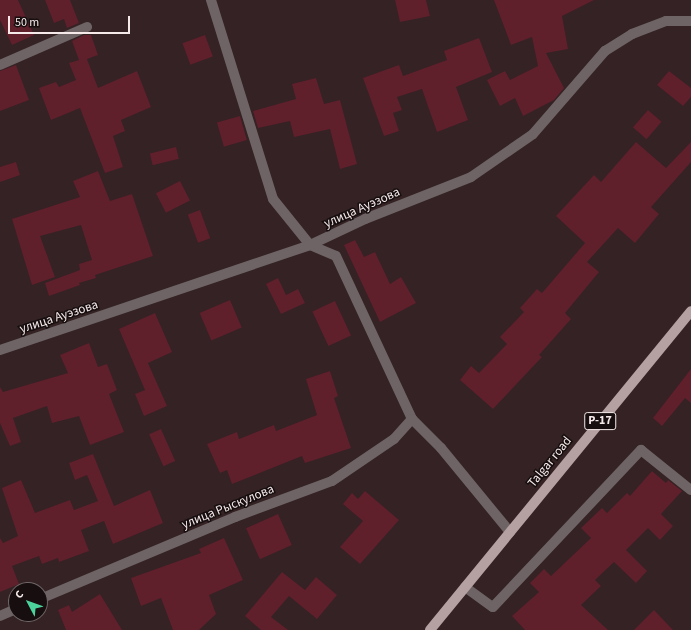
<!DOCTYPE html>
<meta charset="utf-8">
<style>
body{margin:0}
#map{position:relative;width:691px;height:630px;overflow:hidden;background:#342224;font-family:"Source Sans 3",sans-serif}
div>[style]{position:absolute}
.building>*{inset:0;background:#5f1f2b;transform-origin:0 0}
.street>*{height:10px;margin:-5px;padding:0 5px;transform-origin:5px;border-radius:5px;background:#6e6465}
.primary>*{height:10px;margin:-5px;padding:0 5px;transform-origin:5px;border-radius:5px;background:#b5a0a2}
span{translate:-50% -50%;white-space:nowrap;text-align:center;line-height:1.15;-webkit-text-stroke:3px #160e0f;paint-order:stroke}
.shield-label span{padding:1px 3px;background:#160e0f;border:1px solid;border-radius:3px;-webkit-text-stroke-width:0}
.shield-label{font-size:12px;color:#f6e9ea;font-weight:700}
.street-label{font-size:13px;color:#f6e9ea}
.north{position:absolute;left:8px;top:582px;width:40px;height:40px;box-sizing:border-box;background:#160e0f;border:1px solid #706667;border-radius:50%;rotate:311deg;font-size:11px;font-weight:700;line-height:16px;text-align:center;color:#f6e9ea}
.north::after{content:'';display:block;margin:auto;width:14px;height:18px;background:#4cd39b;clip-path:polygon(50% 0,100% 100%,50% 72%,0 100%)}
.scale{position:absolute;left:8px;top:16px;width:122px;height:18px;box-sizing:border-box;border:2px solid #f6e9ea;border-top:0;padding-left:5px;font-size:12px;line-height:14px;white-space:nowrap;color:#f6e9ea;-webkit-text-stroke:3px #160e0f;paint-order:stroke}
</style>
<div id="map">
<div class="building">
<div style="clip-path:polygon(0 0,18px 0,34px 35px,12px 45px,0 20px)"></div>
<div style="clip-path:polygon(45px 0,70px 0,79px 23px,67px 28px,64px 19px,54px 23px)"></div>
<div style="clip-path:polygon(395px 0,426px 0,430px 16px,400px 22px)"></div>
<div style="clip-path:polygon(494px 0,594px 0,562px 16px,568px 49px,546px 53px,564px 88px,554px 100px,523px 116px,515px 98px,500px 106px,487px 80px,505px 71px,510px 80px,538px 66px,532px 37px,511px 45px)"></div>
<div style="clip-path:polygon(84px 35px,91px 35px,98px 55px,87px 59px,98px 88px,137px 71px,151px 107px,121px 120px,125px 131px,113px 136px,123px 167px,105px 173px,80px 108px,51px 120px,39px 88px,56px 82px,59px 87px,76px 80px,69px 63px,79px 60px,72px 41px)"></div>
<div style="left:205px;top:35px;width:23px;height:24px;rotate:70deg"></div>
<div style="clip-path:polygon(479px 38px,492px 72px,456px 87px,468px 120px,437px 132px,422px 89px,397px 97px,402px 110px,393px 113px,399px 131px,384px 136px,363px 78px,399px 65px,403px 76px,447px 60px,444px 51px)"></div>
<div style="clip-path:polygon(16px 65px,29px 100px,0 111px,0 71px)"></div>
<div style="clip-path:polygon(669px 71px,691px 88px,691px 97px,683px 106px,657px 85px)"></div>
<div style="clip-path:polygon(316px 78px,324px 104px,340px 100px,357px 164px,340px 169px,330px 129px,294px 137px,290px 121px,258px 128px,253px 111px,296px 99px,292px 84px)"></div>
<div style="left:648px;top:110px;width:18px;height:23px;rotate:41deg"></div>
<div style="left:240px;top:116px;width:25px;height:24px;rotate:74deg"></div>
<div style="clip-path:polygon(636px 142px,666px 168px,691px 142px,691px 162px,651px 207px,659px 214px,635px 243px,618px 228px,587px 262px,599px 272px,565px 313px,571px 319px,539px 355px,542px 357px,493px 409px,460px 380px,471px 366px,479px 373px,507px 344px,500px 337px,524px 312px,520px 308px,537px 289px,542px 293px,585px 243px,556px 216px,594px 175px,601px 182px)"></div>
<div style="left:176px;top:147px;width:12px;height:27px;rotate:76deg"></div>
<div style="clip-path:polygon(16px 162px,20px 175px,0 182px,0 167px)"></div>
<div style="clip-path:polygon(98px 171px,110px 201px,132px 194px,153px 256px,95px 275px,96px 278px,79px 283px,80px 285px,49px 296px,45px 283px,80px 270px,79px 264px,92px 260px,81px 225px,40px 236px,55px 277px,32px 285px,12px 219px,80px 197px,73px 181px)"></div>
<div style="left:180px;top:181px;width:22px;height:27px;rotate:63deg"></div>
<div style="left:200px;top:210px;width:30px;height:13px;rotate:70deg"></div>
<div style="clip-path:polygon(355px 240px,364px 257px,375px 252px,390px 284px,401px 277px,416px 303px,380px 322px,344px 245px)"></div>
<div style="clip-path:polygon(278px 278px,286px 295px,298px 289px,305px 303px,281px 314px,266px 284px)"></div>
<div style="left:230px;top:300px;width:30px;height:33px;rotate:67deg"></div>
<div style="left:335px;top:301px;width:38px;height:25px;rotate:65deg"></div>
<div style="clip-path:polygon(155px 313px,172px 352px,148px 363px,167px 406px,144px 416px,135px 394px,145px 390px,119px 329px)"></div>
<div style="clip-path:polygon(89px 343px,98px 367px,107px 364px,117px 390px,109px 394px,124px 432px,90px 445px,79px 416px,52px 423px,47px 406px,13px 418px,21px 442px,10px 446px,0 423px,0 387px,3px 392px,68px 373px,60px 355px)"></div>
<div style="clip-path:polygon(691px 369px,691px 403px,685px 398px,662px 426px,653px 418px)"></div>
<div style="clip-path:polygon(330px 371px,338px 396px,334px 398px,351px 448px,305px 463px,302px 456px,232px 484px,227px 470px,220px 473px,207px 444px,237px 432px,239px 439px,274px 425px,276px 431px,317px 415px,306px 379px)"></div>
<div style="left:161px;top:429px;width:35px;height:13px;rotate:66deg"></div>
<div style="clip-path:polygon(93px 454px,114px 506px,150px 490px,163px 523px,113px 544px,104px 521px,81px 530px,89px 551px,59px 562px,58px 558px,42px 564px,39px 556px,12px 566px,19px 584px,0 592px,0 538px,3px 543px,18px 536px,2px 488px,21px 480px,35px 513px,70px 500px,74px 510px,98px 501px,87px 475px,75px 480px,69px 463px)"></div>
<div style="clip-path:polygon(652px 471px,666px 483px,668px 480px,682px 491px,661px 514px,673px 526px,660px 540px,648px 528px,626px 550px,647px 571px,636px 583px,614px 562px,595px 580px,601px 586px,581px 605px,608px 630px,525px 630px,512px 616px,539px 592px,530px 583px,544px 569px,551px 576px,591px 538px,581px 528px,602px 508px,607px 513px,627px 493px,630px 496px)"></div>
<div style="clip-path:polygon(365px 491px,399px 520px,360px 564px,340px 547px,363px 521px,343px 504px,352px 493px,358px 499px)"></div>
<div style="left:278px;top:514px;width:34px;height:35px;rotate:66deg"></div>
<div style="clip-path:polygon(224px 538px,243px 580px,209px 595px,216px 614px,199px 630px,173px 630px,161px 598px,141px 606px,131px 578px,201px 553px,199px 549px)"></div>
<div style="clip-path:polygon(282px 572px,305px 590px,316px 577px,337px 595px,317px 619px,289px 596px,271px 617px,288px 630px,261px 630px,245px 616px)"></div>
<div style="clip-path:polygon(100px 594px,122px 630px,66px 630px,58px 610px,69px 605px,72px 612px)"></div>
<div style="clip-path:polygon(654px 610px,673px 630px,634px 630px)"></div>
</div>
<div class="street">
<div style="left:211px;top:0;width:208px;rotate:72.7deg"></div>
<div style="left:273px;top:199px;width:59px;rotate:51.2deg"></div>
<div style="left:310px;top:245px;width:28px;rotate:23deg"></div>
<div style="left:336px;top:256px;width:180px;rotate:65deg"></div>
<div style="left:412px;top:419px;width:41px;rotate:45deg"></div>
<div style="left:441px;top:448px;width:109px;rotate:50.6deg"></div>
<div style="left:0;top:65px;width:95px;rotate:-23.6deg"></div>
<div style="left:0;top:350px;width:327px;rotate:-18.7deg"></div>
<div style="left:310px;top:245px;width:61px;rotate:-25.3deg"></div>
<div style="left:365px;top:219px;width:114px;rotate:-21.6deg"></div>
<div style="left:471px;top:177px;width:75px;rotate:-34.7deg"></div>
<div style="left:533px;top:134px;width:110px;rotate:-49.1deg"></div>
<div style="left:605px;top:51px;width:32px;rotate:-32deg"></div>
<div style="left:632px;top:34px;width:36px;rotate:-21deg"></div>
<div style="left:666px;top:21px;width:25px"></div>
<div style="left:465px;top:587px;width:34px;rotate:36deg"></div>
<div style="left:493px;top:607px;width:216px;rotate:-46.7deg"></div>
<div style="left:641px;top:450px;width:64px;rotate:38.7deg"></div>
<div style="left:40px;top:599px;width:212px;rotate:-22.8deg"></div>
<div style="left:235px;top:517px;width:103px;rotate:-20.4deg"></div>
<div style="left:332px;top:481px;width:75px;rotate:-34.1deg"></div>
<div style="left:394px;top:439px;width:27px;rotate:-48deg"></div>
<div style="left:0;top:616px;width:17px;rotate:-24deg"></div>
</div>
<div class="primary">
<div style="left:430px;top:630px;width:412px;rotate:-50.7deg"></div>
</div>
<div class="shield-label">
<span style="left:600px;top:421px">P-17</span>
</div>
<div class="street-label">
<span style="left:362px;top:208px;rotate:-24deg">улица Ауэзова</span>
<span style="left:59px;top:317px;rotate:-18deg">улица Ауэзова</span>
<span style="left:550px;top:462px;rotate:-51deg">Talgar road</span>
<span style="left:228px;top:507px;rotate:-22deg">улица Рыскулова</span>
</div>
<div class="north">С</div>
<div class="scale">50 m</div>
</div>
